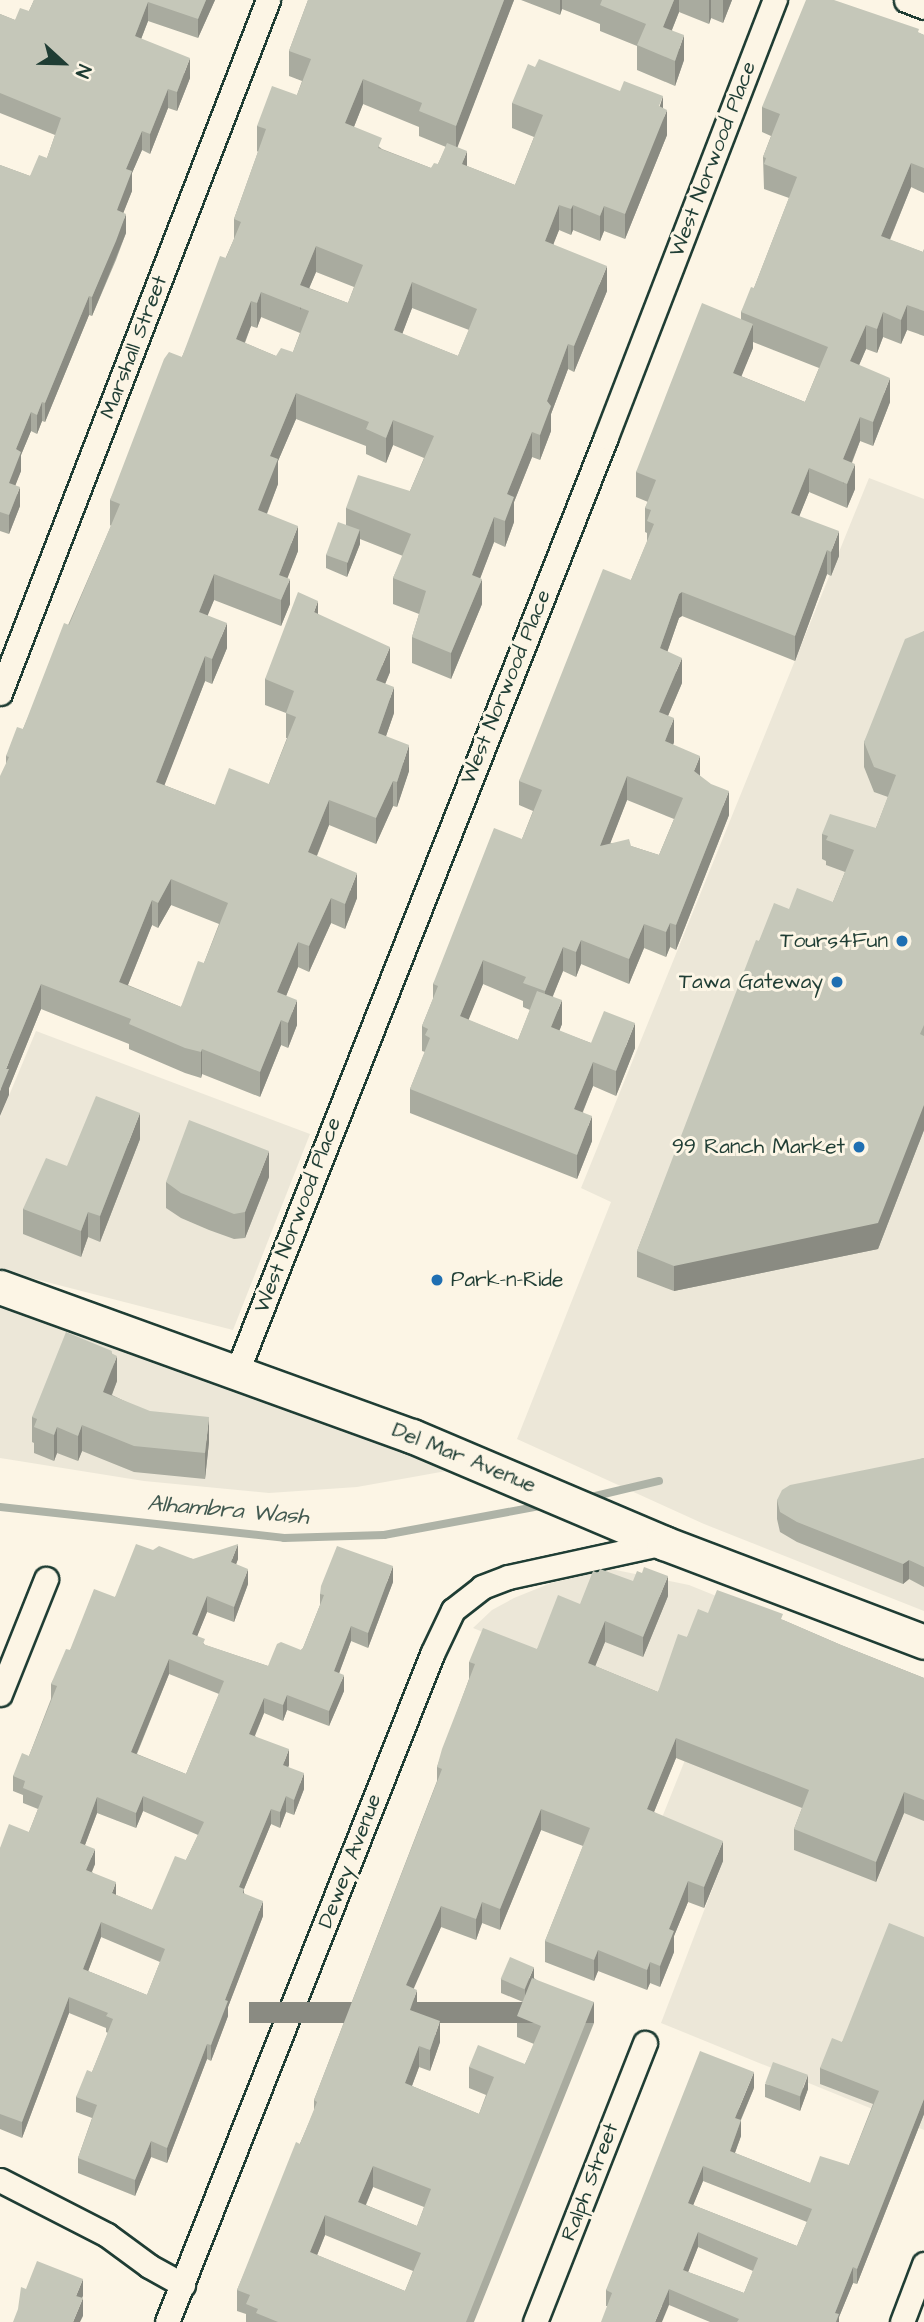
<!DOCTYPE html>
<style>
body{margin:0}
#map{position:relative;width:924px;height:2322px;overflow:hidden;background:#fcf5e5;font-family:"Architects Daughter",sans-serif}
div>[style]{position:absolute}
.built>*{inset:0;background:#ece7d8}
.stream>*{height:8px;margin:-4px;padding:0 4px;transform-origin:4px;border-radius:4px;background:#aeb3a7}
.roads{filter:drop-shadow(2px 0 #1f3d34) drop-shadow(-2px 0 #1f3d34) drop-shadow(0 2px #1f3d34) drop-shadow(0 -2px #1f3d34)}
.minor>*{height:23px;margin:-11.5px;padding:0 11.5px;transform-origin:11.5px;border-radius:11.5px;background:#fcf5e5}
.secondary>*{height:33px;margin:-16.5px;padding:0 16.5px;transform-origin:16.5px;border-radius:16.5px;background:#fcf5e5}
.wall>*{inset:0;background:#a9ab9f}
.shaded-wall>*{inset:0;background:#8a8b82;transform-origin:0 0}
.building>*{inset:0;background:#c5c7b9;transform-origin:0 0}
.dots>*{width:19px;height:19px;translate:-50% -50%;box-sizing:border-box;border:4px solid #fcf5e5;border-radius:50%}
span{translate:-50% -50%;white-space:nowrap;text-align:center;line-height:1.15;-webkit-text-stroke:6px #fcf5e5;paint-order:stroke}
.street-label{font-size:21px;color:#1f3d34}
.poi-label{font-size:21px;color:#1f3d34}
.right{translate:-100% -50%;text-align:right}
.left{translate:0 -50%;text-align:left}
.water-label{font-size:23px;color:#435a51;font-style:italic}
.north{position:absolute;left:28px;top:28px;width:70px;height:70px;-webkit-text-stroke:5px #fcf5e5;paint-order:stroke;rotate:112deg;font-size:19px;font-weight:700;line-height:28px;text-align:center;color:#1f3d34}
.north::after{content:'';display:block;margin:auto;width:24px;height:32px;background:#1f3d34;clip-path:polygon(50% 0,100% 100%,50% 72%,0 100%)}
</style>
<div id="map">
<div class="built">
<div style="clip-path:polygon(869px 478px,924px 499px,924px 1611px,704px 1524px,517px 1439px,611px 1202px,581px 1188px)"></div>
<div style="clip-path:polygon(36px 1031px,310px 1134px,233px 1330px,0 1270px,0 1117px)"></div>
<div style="clip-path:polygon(0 1294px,236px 1386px,452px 1470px,357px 1487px,269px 1493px,144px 1481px,0 1458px)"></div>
<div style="clip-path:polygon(611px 1569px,689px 1585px,924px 1680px,924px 2130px,661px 2023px,723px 1861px,657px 1830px,701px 1720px,473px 1628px,492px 1610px,514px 1598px,551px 1583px)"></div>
</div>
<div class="stream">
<div style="left:587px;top:1498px;width:74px;rotate:-13.3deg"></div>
<div style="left:0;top:1507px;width:286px;rotate:6.2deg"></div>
<div style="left:284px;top:1538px;width:100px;rotate:-1.7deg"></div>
<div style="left:384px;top:1535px;width:165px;rotate:-10.5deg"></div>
</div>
<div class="roads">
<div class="minor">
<div style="left:906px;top:0;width:19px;rotate:21deg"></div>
<div style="left:0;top:693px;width:743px;rotate:-68.86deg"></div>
<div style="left:236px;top:1374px;width:1007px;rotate:-68.45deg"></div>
<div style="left:606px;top:437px;width:469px;rotate:-68.9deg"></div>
<div style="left:0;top:1694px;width:124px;rotate:-68.2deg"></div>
<div style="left:0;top:2180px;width:120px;rotate:27.2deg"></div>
<div style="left:107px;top:2235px;width:52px;rotate:36.4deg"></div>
<div style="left:149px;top:2266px;width:39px;rotate:29deg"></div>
<div style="left:167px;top:2322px;width:719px;rotate:-68.36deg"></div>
<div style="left:432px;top:1654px;width:49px;rotate:-64.5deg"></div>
<div style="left:453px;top:1610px;width:37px;rotate:-38deg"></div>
<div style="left:482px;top:1587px;width:28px;rotate:-21deg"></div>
<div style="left:508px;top:1577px;width:160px;rotate:-12.3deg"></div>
<div style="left:535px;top:2322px;width:300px;rotate:-68.5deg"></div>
<div style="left:902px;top:2322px;width:62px;rotate:-69.2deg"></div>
</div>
<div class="secondary">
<div style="left:0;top:1287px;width:438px;rotate:19.9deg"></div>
<div style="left:412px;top:1436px;width:274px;rotate:23deg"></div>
<div style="left:664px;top:1543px;width:278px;rotate:20.8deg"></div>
</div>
</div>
<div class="wall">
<div style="clip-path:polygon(34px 0,215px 0,198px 38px,148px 21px,141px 39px,190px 78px,177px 111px,168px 108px,150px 154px,142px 150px,132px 173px,132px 191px,123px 213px,126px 233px,116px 260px,92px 316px,89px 315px,45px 422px,42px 421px,37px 434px,31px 431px,21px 455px,21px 471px,15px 485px,20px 506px,9px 534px,0 531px,0 165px,30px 176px,47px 158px,55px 135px,0 113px,0 14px,15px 20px,29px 11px)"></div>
<div style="clip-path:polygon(evenodd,308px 0,514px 0,457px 147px,467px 166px,515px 185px,534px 137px,512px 128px,512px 103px,663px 108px,667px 135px,625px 239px,604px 231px,600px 241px,573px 230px,571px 235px,559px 230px,553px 244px,607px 291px,574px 372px,568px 369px,551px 414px,551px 431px,540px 460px,532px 457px,514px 502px,514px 522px,505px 547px,494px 542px,480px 578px,482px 604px,451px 679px,412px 663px,412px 637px,419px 614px,393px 604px,393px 578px,403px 556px,360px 539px,360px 544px,347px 577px,326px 568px,326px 555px,346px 525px,346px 508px,410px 491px,424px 458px,393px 445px,386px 463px,366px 454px,366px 446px,296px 419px,278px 461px,278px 484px,267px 514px,298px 551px,287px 578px,290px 604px,281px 626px,214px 600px,207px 615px,227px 648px,212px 684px,205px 681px,164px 785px,215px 805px,269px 784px,287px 738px,286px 738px,286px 713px,265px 705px,265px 679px,318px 614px,390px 672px,385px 684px,394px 713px,386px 736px,409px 771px,397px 807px,393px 806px,376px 844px,329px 825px,317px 856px,357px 898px,345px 929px,331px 923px,309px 972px,298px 967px,286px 996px,297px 1025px,288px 1048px,281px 1045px,260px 1097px,202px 1074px,201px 1078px,185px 1073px,129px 1049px,129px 1044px,41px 1009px,9px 1088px,9px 1095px,6px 756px,23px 729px,111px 526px,110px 525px,110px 500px,182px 357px,234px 239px,234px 219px,258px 152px,257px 151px,257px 126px,297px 95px,302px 81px,289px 76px,289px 51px,308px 0,363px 104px,419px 127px,419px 136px,446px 147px,438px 164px,431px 168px,382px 149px,354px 127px,363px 104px,308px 0,316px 272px,354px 287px,348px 303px,309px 288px,316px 272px,308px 0,412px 308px,469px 330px,458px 356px,402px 334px,412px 308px,308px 0,261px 317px,300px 333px,293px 352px,276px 356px,245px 343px,251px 326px,257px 328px,261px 317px,308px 0,171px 905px,219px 924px,204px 963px,181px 1007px,128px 985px,152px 925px,158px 928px,171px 905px)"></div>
<div style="clip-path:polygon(521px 0,732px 0,723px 23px,711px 18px,709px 24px,679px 12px,672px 30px,684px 60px,675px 86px,637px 70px,637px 46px,600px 31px,600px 24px,562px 9px,560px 15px)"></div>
<div style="clip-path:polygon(evenodd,919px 33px,924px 35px,924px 193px,911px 187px,890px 240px,923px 252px,924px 249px,924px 336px,907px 330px,901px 344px,883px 337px,877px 353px,866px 349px,859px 365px,890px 402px,873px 446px,860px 441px,852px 463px,855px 489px,847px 508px,809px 492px,799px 516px,839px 556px,831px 576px,827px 574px,795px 661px,682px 616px,679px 618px,667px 652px,682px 683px,668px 716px,674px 742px,673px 745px,700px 776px,729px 815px,676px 950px,670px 947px,666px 957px,644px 948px,629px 984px,581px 964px,576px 977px,563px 971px,553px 996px,562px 1024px,559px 1031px,591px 1043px,635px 1048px,616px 1096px,593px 1086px,583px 1112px,592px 1141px,577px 1179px,410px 1113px,410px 1089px,425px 1052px,422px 1051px,422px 1026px,433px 999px,433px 984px,522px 839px,533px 811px,519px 805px,519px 781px,631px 580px,647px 542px,647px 533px,645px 532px,645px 508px,648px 502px,636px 497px,636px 472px,741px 319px,741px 312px,754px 288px,789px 198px,764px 189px,763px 157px,771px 136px,762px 132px,762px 107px,919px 33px,753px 342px,819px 368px,805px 402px,741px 376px,753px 348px,753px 342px,919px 33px,627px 800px,674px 819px,659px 855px,631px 846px,610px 843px,627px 800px,919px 33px,483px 984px,523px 1001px,523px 1007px,530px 1010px,518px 1040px,468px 1020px,483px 984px)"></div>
<div style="clip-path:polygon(924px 631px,924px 1130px,878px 1249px,674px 1291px,637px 1277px,637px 1251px,759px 941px,789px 909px,833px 902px,845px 872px,826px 865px,826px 861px,822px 859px,822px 834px,876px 828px,888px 797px,874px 792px,864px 767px,864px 742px)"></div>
<div style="clip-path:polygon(140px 1139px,100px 1242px,88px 1237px,81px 1257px,23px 1234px,23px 1209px,67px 1166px)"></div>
<div style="clip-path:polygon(269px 1177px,245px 1238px,234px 1239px,209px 1230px,181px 1218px,166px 1208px,166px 1182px)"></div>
<div style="clip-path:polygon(112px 1354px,117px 1381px,112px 1395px,209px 1442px,205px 1479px,134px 1472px,82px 1451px,78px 1461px,57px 1453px,54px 1461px,34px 1453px,34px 1443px,32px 1442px,32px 1417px)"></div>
<div style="clip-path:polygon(924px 1458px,924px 1587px,909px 1579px,903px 1584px,797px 1542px,780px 1532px,777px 1519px,777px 1500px)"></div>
<div style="clip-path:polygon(evenodd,153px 1550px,193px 1559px,238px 1559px,236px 1564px,248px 1584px,234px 1622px,207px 1612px,197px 1636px,205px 1645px,268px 1666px,301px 1650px,303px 1648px,320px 1605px,320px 1594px,393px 1582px,368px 1648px,351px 1641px,339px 1673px,344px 1691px,329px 1726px,287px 1710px,283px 1721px,264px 1713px,255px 1736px,289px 1765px,288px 1767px,304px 1789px,294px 1815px,286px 1812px,280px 1828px,271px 1824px,244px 1889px,244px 1893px,263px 1916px,228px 2007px,228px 2016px,211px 2061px,207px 2059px,167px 2163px,151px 2157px,135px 2196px,78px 2173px,78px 2158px,92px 2118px,76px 2112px,76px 2097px,92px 2072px,108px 2033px,106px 2032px,106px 2028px,69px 2013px,22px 2138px,0 2129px,0 1848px,29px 1832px,38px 1809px,23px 1803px,23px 1795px,13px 1791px,13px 1776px,29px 1756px,51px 1699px,51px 1684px,70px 1650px,115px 1597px,153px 1550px,169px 1674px,219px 1694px,186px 1774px,137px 1754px,169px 1674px,153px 1550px,143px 1811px,198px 1835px,186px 1860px,152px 1910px,116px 1895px,92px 1872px,95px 1864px,85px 1845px,97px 1813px,136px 1828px,143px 1811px,153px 1550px,101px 1937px,160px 1962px,147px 1995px,88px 1971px,101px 1937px)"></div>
<div style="clip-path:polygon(evenodd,668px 1596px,643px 1657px,605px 1642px,595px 1666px,658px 1692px,687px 1637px,708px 1613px,783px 1620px,841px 1645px,924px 1678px,924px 1821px,904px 1813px,876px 1882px,794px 1850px,794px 1829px,802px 1808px,676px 1758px,654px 1812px,723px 1861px,704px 1908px,688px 1902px,674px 1936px,674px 1952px,660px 1987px,650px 1983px,647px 1990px,598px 1971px,594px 1981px,545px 1962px,545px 1941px,583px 1846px,541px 1830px,500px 1930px,482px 1923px,476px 1940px,441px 1927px,413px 1988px,416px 2012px,440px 2042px,430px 2071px,419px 2067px,412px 2086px,479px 2114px,486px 2095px,469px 2088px,469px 2067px,525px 2064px,534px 2044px,517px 2037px,517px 2016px,523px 2002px,501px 1993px,501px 1979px,534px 1978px,594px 2023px,474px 2322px,246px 2322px,246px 2314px,237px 2311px,237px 2290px,314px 2111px,314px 2100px,437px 1781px,437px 1767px,469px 1679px,469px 1662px,537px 1649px,580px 1604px,668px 1596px,373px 2187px,424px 2207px,417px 2226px,366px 2205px,373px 2187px,668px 1596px,325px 2235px,413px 2271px,405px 2291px,317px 2255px,325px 2235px)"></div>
<div style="clip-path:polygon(evenodd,924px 1937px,924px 2114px,857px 2284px,853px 2283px,839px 2317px,839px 2322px,710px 2322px,669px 2305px,606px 2306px,606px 2290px,754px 2088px,741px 2120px,741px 2136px,735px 2153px,810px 2183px,849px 2165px,873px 2104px,820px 2084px,820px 2068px,842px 2042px,924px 1937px,703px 2181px,807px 2222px,797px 2246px,693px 2205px,703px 2181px,924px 1937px,698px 2247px,753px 2271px,744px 2293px,688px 2272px,698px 2247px)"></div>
<div style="clip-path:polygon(765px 2084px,808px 2089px,800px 2111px,765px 2097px)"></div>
</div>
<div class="shaded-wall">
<div style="clip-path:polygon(206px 0,215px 0,198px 38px,198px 19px)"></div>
<div style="clip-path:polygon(504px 0,514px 0,456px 151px,456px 126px)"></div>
<div style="clip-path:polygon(560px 0,562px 0,562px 9px,560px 15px)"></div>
<div style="clip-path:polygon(674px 0,679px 0,679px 12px,663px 52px,663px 27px)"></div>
<div style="clip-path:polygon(709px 0,711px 0,711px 18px,709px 24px)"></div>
<div style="clip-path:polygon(723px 0,732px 0,723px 23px)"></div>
<div style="clip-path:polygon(148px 2px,148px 21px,135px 55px,135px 36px)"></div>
<div style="clip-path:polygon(684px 35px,684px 60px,675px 86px,675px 61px)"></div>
<div style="clip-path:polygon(190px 58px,190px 78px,177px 111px,177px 92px)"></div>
<div style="clip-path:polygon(363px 79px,363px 104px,345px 149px,345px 123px)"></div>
<div style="clip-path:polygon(168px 89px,168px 108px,150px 154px,150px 134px)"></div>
<div style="clip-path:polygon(663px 96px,663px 120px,667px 110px,667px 135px,625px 239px,625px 214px)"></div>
<div style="clip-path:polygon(142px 131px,142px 150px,132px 173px,132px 191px,117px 229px,117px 210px,126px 169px)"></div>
<div style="clip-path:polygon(467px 151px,467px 177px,462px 164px)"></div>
<div style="clip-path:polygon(911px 163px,911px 187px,881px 261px,881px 236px)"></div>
<div style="clip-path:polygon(559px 205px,559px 230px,545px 266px,545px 241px)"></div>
<div style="clip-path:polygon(573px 205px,573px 230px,571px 235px,571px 209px)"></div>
<div style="clip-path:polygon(604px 206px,604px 231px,600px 241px,600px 216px)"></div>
<div style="clip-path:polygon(126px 214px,126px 233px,92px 316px,92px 297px)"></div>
<div style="clip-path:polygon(316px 246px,316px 272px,300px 310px,300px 285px)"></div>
<div style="clip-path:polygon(607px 266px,607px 291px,574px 372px,574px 346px)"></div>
<div style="clip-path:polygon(412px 282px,412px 308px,394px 356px,394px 330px)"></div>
<div style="clip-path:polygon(261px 292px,261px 317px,257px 328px,257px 303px)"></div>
<div style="clip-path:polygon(89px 296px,89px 315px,45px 422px,45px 403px)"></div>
<div style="clip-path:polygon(251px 301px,251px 326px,236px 364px,236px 339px)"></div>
<div style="clip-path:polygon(907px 305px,907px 330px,901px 344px,901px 320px)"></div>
<div style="clip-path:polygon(883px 312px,883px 337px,877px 353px,877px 329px)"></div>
<div style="clip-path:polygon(753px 324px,753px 348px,733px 397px,733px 373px)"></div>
<div style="clip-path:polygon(866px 325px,866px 349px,850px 386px,850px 361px)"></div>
<div style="clip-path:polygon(568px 344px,568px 369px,551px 414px,551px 431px,540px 460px,540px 435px,547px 401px)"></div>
<div style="clip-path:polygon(890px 378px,890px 402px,873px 446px,873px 422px)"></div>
<div style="clip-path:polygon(296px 393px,296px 419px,278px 461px,278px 484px,258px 536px,258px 510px,270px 456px)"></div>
<div style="clip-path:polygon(42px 402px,42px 421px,37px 434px,37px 415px)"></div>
<div style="clip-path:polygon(31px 412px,31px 431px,21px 455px,21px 471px,9px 502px,9px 483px,16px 449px)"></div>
<div style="clip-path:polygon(860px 417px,860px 441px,843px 484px,843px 459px)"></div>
<div style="clip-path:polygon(393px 420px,393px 445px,386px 463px,386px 438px)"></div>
<div style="clip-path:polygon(532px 432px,532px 457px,514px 502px,514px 522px,505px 547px,505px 521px,507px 494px)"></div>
<div style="clip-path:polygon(855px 464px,855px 489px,847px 508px,847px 484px)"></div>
<div style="clip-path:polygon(809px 468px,809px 492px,791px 537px,791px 513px)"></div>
<div style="clip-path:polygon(20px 487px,20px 506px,9px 534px,9px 515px)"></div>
<div style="clip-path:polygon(494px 517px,494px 542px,472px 600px,472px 575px)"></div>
<div style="clip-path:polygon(298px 526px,298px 551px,279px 600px,279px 575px)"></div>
<div style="clip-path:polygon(360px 530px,360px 544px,347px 577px,347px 563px)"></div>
<div style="clip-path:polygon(839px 531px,839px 556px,831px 576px,831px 552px)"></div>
<div style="clip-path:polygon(827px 550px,827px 574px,795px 661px,795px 636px)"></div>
<div style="clip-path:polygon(214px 574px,214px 600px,199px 637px,199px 612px)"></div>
<div style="clip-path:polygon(290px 579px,290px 604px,281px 626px,281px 600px)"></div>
<div style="clip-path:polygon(482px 579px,482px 604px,451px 679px,451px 653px)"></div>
<div style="clip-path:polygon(682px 592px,682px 616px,679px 618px,660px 673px,660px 648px,679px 594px)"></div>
<div style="clip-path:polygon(318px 601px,318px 626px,314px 612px)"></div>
<div style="clip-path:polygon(227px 623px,227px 648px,212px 684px,212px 659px)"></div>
<div style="clip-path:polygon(390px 647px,390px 672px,376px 706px,376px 680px)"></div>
<div style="clip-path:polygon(205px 656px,205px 681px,156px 807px,156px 782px)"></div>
<div style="clip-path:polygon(682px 658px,682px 683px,659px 737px,659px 712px)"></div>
<div style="clip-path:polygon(394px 687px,394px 713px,378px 759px,378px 733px)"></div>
<div style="clip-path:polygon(674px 718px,674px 742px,665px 766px,665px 741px)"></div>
<div style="clip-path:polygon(409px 745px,409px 771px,397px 807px,397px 782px)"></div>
<div style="clip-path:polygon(700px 756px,700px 780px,694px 771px)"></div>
<div style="clip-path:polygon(627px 776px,627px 800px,600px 870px,600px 846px)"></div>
<div style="clip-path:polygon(393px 781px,393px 806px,376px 844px,376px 818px)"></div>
<div style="clip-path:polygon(729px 791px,729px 815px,676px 950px,676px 925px)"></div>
<div style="clip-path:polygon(329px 800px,329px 825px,308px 877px,308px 852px)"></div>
<div style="clip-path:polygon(357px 873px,357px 898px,345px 929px,345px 904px)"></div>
<div style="clip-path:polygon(171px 879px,171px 905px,158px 928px,158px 903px)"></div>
<div style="clip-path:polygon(331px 898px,331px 923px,309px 972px,309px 946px)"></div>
<div style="clip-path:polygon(152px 900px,152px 925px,119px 1007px,119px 982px)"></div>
<div style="clip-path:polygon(670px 923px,670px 947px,666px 957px,666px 932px)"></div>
<div style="clip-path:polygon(644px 924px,644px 948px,629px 984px,629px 959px)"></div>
<div style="clip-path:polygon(581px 940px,581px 964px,576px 977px,576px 952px)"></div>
<div style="clip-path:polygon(298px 942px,298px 967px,277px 1018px,277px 992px)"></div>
<div style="clip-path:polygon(563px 947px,563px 971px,545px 1015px,545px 991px)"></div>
<div style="clip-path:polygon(483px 960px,483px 984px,460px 1041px,460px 1016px)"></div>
<div style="clip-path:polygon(41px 984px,41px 1009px,9px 1088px,9px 1095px,0 1116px,0 1091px,6px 1069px)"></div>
<div style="clip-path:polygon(297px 1000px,297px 1025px,288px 1048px,288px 1023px)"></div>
<div style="clip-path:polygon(562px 1000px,562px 1024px,551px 1052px,551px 1027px)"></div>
<div style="clip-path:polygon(281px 1020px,281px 1045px,260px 1097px,260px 1072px)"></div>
<div style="clip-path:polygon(635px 1023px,635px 1048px,616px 1096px,616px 1071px)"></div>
<div style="clip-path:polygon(202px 1049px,202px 1074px,201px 1078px,201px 1052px)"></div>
<div style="clip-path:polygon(593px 1062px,593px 1086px,574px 1133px,574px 1109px)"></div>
<div style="clip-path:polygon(924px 1105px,924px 1130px,878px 1249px,674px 1291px,674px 1266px)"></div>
<div style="clip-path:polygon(140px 1113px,140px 1139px,100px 1242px,100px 1216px)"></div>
<div style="clip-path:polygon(592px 1116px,592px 1141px,577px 1179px,577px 1155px)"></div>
<div style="clip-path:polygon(269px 1151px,269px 1177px,245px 1238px,245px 1212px)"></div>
<div style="clip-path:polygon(88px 1212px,88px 1237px,81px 1257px,81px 1231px)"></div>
<div style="clip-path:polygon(112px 1351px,112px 1369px,117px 1356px,117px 1381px,103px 1417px,103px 1392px)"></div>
<div style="clip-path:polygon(209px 1417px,209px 1442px,205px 1479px,205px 1453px)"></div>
<div style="clip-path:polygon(82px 1425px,82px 1451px,78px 1461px,78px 1436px)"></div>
<div style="clip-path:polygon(57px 1427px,57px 1453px,54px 1461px,54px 1435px)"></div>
<div style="clip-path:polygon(238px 1544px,238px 1559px,231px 1578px,231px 1562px)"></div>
<div style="clip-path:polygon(909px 1560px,909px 1579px,903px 1584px,903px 1564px)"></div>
<div style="clip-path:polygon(393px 1566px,393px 1582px,368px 1648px,368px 1633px)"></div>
<div style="clip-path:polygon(248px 1569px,248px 1584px,234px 1622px,234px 1607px)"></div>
<div style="clip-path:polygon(668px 1576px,668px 1596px,643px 1657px,643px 1637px)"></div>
<div style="clip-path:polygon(207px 1596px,207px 1612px,192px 1649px,192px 1634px)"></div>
<div style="clip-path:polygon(605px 1621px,605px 1642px,588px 1684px,588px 1663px)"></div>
<div style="clip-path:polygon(351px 1626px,351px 1641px,334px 1687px,334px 1671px)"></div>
<div style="clip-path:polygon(169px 1659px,169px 1674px,131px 1767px,131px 1752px)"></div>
<div style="clip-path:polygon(344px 1675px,344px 1691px,329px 1726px,329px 1711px)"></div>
<div style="clip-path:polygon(287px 1695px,287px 1710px,283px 1721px,283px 1705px)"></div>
<div style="clip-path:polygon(264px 1698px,264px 1713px,249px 1749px,249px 1734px)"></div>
<div style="clip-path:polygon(676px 1738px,676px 1758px,647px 1829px,647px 1809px)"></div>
<div style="clip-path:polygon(289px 1749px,289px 1765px,283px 1780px,283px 1765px)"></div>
<div style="clip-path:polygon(304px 1773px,304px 1789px,294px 1815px,294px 1800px)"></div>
<div style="clip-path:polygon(904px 1792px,904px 1813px,876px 1882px,876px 1862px)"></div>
<div style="clip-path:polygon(143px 1796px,143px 1811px,136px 1828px,136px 1813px)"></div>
<div style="clip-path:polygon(286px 1796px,286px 1812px,280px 1828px,280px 1812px)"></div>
<div style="clip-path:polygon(97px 1797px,97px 1813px,80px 1858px,80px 1843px)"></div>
<div style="clip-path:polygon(271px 1809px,271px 1824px,244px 1889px,244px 1904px,239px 1887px)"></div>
<div style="clip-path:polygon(541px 1809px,541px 1830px,500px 1930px,500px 1909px)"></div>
<div style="clip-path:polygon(723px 1841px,723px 1861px,704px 1908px,704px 1887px)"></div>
<div style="clip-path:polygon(95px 1849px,95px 1864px,86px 1885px,86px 1870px)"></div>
<div style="clip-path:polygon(688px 1881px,688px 1902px,674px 1936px,674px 1952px,660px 1987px,660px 1966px,669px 1929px)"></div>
<div style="clip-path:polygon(116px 1882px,116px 1897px,112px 1893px)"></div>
<div style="clip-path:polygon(263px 1901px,263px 1916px,228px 2007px,228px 2016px,211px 2061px,211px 2045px,225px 2000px)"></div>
<div style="clip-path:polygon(482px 1902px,482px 1923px,476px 1940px,476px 1919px)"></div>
<div style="clip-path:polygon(441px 1906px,441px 1927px,406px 2006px,406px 1985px)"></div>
<div style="clip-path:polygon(101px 1922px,101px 1937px,83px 1985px,83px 1969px)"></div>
<div style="clip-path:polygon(598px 1950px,598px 1971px,594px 1981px,594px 1960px)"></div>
<div style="clip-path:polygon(650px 1962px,650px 1983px,647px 1990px,647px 1970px)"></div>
<div style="clip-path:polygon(534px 1967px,534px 1980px,525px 2003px,525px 1989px)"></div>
<div style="clip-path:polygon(417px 1990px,417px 2011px,410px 2031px,410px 2010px)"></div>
<div style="clip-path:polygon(69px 1997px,69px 2013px,22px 2138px,22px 2122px)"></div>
<div style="left:594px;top:2002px;width:21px;height:345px;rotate:90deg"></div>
<div style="clip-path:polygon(440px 2021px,440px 2042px,430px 2071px,430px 2050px)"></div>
<div style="clip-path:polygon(207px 2044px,207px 2059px,167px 2163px,167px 2148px)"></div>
<div style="clip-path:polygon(419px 2046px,419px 2067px,405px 2104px,405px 2083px)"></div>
<div style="clip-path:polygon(754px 2072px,754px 2088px,735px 2133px,735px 2118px)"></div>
<div style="clip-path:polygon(808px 2075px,808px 2089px,800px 2111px,800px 2097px)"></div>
<div style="clip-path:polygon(924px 2099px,924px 2114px,857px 2284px,857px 2269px)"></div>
<div style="clip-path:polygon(741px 2120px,741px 2136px,730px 2166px,730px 2151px)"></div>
<div style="clip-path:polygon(151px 2141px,151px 2157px,135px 2196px,135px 2180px)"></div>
<div style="clip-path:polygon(373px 2166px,373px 2187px,358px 2223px,358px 2202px)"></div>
<div style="clip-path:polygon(703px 2166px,703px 2181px,688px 2218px,688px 2203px)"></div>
<div style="clip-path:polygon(325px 2215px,325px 2235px,310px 2273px,310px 2252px)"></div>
<div style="clip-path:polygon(698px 2232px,698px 2247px,683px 2285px,683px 2270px)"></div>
<div style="clip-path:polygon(853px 2267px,853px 2283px,839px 2317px,839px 2322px,835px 2322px,835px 2313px)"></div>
<div style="clip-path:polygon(83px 2279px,83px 2296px,76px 2313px,76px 2296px)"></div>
<div style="clip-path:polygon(669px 2289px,669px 2305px,662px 2322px,655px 2322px)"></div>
<div style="clip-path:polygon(83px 2298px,83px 2316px,80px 2322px,73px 2322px)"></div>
</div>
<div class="building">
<div style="clip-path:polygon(34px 0,206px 0,198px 19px,148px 2px,135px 36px,190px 58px,177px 92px,168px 89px,150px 134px,142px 131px,126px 169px,132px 171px,117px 210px,126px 214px,116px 241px,92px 297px,89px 296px,45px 403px,42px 402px,37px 415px,31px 412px,16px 449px,21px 452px,9px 483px,20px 487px,9px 515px,0 512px,0 165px,30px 176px,39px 155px,47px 158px,61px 118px,0 93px,0 14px,15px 20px,20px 8px,29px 11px)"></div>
<div style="clip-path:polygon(evenodd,308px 0,504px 0,456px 126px,419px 111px,422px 103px,363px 79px,345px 123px,382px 138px,378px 148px,431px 168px,434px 163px,438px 164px,447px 143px,467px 151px,462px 164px,515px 185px,543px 115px,512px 103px,528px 64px,535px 67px,539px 59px,620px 91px,624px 81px,663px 96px,659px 106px,667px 110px,625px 214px,604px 206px,600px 216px,573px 205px,571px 209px,559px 205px,545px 241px,607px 266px,574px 346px,568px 344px,547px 401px,551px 406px,540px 435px,532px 432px,507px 494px,514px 497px,505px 521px,494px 517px,472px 575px,482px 579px,451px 653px,412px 637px,426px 591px,393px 578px,411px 534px,346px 508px,358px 475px,410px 491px,434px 436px,393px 420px,386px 438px,366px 429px,369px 422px,296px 393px,270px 456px,278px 459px,258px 510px,298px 526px,279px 575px,290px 579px,281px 600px,214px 574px,199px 612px,227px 623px,212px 659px,205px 656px,156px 782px,215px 805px,229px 768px,269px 784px,296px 717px,286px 713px,294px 691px,265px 679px,298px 592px,318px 601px,314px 612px,390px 647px,376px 680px,394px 687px,378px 733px,409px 745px,397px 782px,393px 781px,376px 818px,329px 800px,308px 852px,357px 873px,345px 904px,331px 898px,309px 946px,298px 942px,277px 992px,297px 1000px,288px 1023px,281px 1020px,260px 1072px,202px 1049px,201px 1052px,185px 1048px,129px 1024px,131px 1019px,41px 984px,6px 1069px,9px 1069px,0 1091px,0 776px,9px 757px,6px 756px,17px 727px,23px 729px,64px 623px,69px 625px,120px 504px,110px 500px,164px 359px,169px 352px,182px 357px,220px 256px,226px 258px,241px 222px,234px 219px,266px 129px,257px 126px,272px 86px,297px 95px,311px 59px,289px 51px,308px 0,316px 246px,363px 265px,348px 303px,300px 285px,316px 246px,308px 0,412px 282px,477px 309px,458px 356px,394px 330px,412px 282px,308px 0,261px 292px,309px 311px,293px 352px,281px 348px,276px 356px,236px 339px,251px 301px,257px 303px,261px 292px,308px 0,171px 879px,228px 903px,204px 963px,198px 961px,181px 1007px,119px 982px,152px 900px,158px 903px,171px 879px)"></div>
<div style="clip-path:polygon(602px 0,674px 0,663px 27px,684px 35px,675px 61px,637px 45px,646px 24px,600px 5px)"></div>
<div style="clip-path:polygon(evenodd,806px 0,834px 0,919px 29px,918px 32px,924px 35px,924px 168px,911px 163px,881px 236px,923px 252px,924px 249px,924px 311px,907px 305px,901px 320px,883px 312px,877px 329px,866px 325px,850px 361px,890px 378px,873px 422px,860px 417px,843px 459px,855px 464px,847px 484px,809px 468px,791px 513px,839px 531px,831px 552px,827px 550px,795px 636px,682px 592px,679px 594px,660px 648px,682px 658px,659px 712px,674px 718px,665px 741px,700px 756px,694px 771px,711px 784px,729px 791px,676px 925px,670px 923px,666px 932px,644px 924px,629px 959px,581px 940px,576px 952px,563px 947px,545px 991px,523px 983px,526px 977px,483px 960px,460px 1016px,518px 1040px,537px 991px,562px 1000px,551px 1027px,591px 1043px,604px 1011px,635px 1023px,616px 1071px,593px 1062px,574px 1109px,592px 1116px,577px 1155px,410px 1089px,430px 1038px,425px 1035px,428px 1029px,422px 1026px,438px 986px,433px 984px,494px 828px,522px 839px,542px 790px,519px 781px,603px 569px,631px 580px,654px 524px,647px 521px,651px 510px,645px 508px,656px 480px,636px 472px,702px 303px,753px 324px,733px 373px,805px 402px,828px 347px,741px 312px,751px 287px,754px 288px,797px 177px,764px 164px,766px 158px,763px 157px,780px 114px,762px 107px,806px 0,627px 776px,683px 798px,659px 855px,631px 846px,629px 839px,600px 846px,627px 776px)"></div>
<div style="left:338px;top:522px;width:23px;height:35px;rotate:20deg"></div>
<div style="clip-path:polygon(924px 631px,924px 1025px,920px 1034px,924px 1036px,924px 1105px,878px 1223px,674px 1266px,637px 1251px,756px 940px,759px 941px,774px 903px,789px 909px,797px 888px,833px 902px,854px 850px,826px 840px,828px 836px,822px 834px,830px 814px,876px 828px,896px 775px,874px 767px,864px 742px,905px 639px)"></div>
<div style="clip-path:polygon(96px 1096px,140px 1113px,100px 1216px,88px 1212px,81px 1231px,23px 1209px,46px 1158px,67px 1166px)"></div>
<div style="clip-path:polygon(189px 1120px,269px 1151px,245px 1212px,234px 1214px,209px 1204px,181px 1193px,166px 1182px)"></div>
<div style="clip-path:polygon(66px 1332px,112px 1351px,111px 1353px,117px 1356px,103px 1392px,150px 1411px,209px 1417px,205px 1453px,134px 1446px,82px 1425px,78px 1436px,57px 1427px,54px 1435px,34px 1427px,37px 1419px,32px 1417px)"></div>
<div style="clip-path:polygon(924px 1458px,924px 1567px,909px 1560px,903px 1564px,797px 1522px,780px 1512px,777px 1500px,782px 1490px,790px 1485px)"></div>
<div style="clip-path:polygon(evenodd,136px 1544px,153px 1550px,159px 1546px,193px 1559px,238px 1544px,231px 1562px,248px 1569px,234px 1607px,207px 1596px,192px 1634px,205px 1639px,203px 1644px,268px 1666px,277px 1644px,281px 1642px,301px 1650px,303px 1648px,324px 1595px,320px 1594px,321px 1586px,337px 1546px,393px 1566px,368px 1633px,351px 1626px,334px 1671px,344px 1675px,329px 1711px,287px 1695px,283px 1705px,264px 1698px,249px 1734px,289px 1749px,283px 1765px,304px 1773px,294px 1800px,286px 1796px,280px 1812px,271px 1809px,239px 1887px,244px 1889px,243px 1893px,263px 1901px,225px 2000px,228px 2001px,211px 2045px,207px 2044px,167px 2148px,151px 2141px,135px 2180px,78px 2158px,97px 2105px,76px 2097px,87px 2070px,92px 2072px,113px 2019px,106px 2016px,108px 2013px,69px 1997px,22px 2122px,0 2114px,0 1848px,9px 1824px,29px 1832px,43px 1796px,23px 1788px,25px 1781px,13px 1776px,22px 1753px,29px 1756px,57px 1686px,51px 1684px,66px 1649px,70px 1650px,94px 1589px,115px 1597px,136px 1544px,169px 1659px,224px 1681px,186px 1774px,131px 1752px,169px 1659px,136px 1544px,143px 1796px,204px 1822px,186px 1860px,175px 1856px,152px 1910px,112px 1893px,116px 1882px,86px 1870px,95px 1849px,80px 1843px,97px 1797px,136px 1813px,143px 1796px,136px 1544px,101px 1922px,165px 1949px,147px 1995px,83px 1969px,101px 1922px)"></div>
<div style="clip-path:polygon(evenodd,644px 1567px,668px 1576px,643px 1637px,605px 1621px,588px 1663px,658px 1692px,678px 1634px,687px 1637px,698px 1609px,708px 1613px,717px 1590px,783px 1614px,781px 1619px,841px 1645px,924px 1678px,924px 1800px,904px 1792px,876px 1862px,794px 1829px,809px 1790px,676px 1738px,647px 1809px,723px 1841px,704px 1887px,688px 1881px,669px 1929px,674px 1931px,660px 1966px,650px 1962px,647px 1970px,598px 1950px,594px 1960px,545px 1941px,590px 1828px,541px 1809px,500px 1909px,482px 1902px,476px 1919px,441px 1906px,406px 1985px,417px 1990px,410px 2010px,440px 2021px,430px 2050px,419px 2046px,405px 2083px,479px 2114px,494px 2077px,469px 2067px,478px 2045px,525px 2064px,541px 2026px,517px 2016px,532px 1978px,594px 2002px,466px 2322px,278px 2322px,256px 2313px,258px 2309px,246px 2304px,250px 2295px,237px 2290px,296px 2142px,300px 2144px,317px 2102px,314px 2100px,442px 1769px,437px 1767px,442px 1749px,475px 1664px,469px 1662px,483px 1628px,537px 1649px,558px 1595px,580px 1604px,593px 1571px,598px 1573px,600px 1569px,633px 1581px,637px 1571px,642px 1573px,644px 1567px,373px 2166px,431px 2189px,417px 2226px,358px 2202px,373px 2166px,644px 1567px,325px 2215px,421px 2253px,405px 2291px,310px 2252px,325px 2215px)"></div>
<div style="clip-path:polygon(evenodd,889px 1923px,924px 1937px,924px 2099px,857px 2269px,853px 2267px,835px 2313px,839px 2314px,836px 2322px,737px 2322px,739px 2319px,669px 2289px,655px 2322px,601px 2322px,612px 2293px,606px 2290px,700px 2051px,754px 2072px,735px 2118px,741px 2120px,730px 2151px,810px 2183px,820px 2156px,849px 2165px,879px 2091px,820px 2068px,832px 2038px,842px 2042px,889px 1923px,703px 2166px,812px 2209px,797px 2246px,688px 2203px,703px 2166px,889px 1923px,698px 2232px,758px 2258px,744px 2293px,683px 2270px,698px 2232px)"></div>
<div style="left:510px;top:1957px;width:26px;height:24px;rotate:23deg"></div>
<div style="left:773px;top:2062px;width:37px;height:23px;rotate:20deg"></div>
<div style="clip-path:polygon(37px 2261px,83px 2279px,76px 2296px,83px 2298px,73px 2322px,13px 2322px,18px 2309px,21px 2287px,26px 2289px)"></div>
</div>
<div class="dots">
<div style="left:902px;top:941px;background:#1f6fb2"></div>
<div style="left:837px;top:982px;background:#1f6fb2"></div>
<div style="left:859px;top:1147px;background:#1f6fb2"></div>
<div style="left:437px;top:1280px;background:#1f6fb2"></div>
</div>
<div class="street-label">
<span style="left:713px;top:159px;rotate:-69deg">West Norwood Place</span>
<span style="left:134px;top:347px;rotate:-69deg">Marshall Street</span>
<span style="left:506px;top:687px;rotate:-68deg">West Norwood Place</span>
<span style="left:298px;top:1215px;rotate:-69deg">West Norwood Place</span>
<span style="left:464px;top:1458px;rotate:22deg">Del Mar Avenue</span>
<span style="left:350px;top:1861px;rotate:-69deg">Dewey Avenue</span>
<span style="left:590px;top:2182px;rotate:-69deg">Ralph Street</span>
</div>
<div class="poi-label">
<span class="right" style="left:888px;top:941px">Tours4Fun</span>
<span class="right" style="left:823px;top:982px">Tawa Gateway</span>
<span class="right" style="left:845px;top:1147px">99 Ranch Market</span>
<span class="left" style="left:451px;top:1280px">Park-n-Ride</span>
</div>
<div class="water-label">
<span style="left:228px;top:1510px;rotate:5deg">Alhambra Wash</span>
</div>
<div class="north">N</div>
</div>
